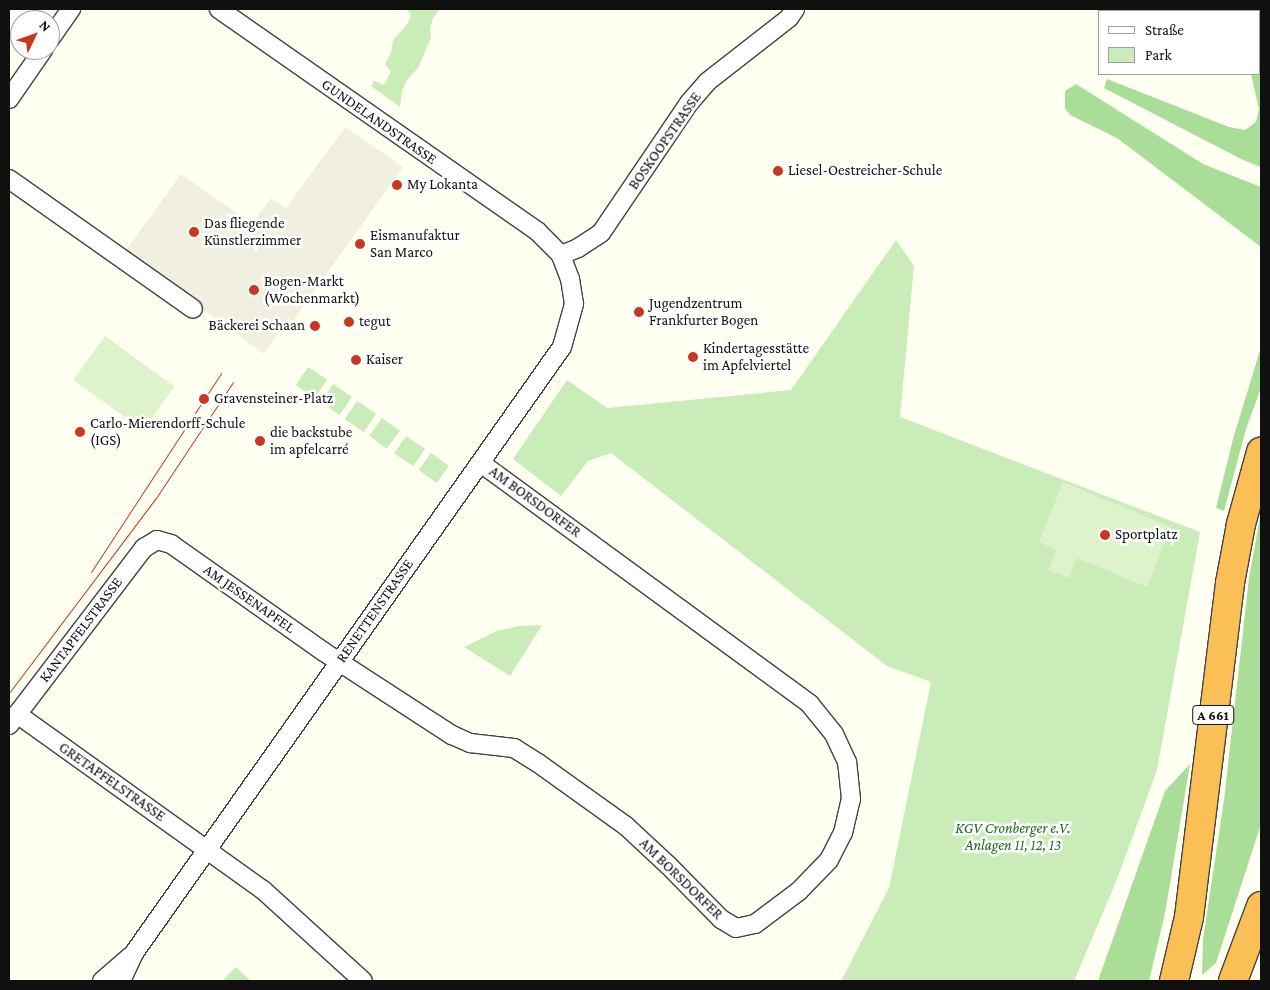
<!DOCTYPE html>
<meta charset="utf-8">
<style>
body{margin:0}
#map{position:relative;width:1270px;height:990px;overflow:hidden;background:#fffff2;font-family:"Crimson Pro",serif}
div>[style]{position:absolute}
.green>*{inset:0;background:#caecb9;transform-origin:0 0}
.forest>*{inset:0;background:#aade98}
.pitch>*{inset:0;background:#def3cc;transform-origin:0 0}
.plaza>*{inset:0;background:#f1efe0}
.roads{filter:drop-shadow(1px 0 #434343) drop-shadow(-1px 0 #434343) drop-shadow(0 1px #434343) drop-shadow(0 -1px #434343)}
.street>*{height:18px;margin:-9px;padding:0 9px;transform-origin:9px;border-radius:9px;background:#fff}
.highway>*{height:28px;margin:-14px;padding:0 14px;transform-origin:14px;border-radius:14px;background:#fbc055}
.tram>*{height:1px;margin:-0.5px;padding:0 0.5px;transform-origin:0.5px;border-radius:0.5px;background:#c83720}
.dots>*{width:14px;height:14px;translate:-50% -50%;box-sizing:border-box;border:2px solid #fff;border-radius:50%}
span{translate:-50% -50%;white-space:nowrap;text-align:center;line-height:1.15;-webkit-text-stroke:5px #fff;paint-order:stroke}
.shield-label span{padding:1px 4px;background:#fff;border:1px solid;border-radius:4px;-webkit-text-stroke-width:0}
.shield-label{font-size:14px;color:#101010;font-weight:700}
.street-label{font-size:15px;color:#101010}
.poi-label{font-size:15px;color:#101010}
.left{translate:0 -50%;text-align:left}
.right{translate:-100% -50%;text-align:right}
.park-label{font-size:15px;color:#1d6c1c;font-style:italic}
.frame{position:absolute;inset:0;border:10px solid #101010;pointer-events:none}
.legend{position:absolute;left:1098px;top:10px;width:162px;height:65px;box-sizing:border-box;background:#fff;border:1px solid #9f9f9f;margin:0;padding:6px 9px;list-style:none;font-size:15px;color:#101010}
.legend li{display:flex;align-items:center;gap:10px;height:25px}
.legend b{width:25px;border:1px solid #9f9f9f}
.north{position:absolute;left:10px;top:10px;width:50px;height:50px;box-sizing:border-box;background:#fff;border:1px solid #9f9f9f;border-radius:50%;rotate:48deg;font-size:14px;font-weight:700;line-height:20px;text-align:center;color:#101010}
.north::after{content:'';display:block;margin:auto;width:18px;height:22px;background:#c83720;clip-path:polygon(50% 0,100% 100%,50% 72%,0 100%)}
</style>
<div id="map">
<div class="green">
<div style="clip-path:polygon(407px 9px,440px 9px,433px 18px,430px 28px,431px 38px,418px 68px,407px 80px,402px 91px,400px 107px,371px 86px,374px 81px,384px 85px,391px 71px,385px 64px,391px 53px,393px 40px,408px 23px,411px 15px)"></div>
<div style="clip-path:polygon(896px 240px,914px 266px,900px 417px,1200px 532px,1157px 770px,1116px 882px,1074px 981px,841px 981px,889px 888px,931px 682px,887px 666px,611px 453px,588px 461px,561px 496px,513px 459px,567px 380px,607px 408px,791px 390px)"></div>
<div style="left:308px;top:367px;width:23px;height:22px;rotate:34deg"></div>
<div style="left:333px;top:384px;width:23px;height:22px;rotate:34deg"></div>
<div style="left:357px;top:401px;width:23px;height:22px;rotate:34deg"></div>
<div style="left:382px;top:418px;width:22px;height:22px;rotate:36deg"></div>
<div style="left:406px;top:436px;width:23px;height:21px;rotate:34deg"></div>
<div style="left:431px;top:453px;width:22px;height:21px;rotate:36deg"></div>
<div style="clip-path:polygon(542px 625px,510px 676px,464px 647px,497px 631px,518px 626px)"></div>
<div style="clip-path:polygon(236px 967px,251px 981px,222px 981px)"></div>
</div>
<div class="forest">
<div style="clip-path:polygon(1234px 9px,1261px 9px,1261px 167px,1243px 160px,1104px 88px,1107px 79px,1229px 127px,1245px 130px,1256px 122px,1259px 109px,1251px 74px,1259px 74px,1259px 11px,1235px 11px)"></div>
<div style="clip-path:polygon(1076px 84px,1203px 164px,1261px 187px,1261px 247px,1117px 138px,1070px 115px,1065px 108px,1065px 91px)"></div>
<div style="clip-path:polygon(1261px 347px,1261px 388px,1246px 429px,1224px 511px,1216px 508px,1233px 439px)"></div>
<div style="clip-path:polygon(1261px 512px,1261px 824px,1216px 963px,1202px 975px,1203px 939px,1224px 800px,1249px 578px)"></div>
<div style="clip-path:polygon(1190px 764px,1165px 913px,1149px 981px,1098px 981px,1165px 791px)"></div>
</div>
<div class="pitch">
<div style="left:105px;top:336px;width:86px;height:54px;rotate:36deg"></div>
<div style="clip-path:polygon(1063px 482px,1171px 527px,1147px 587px,1077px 558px,1069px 578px,1048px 570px,1056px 550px,1039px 542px)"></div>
</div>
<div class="plaza">
<div style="clip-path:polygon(345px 127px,403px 167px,293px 321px,288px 319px,264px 354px,124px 253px,181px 174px,252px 224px,271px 198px,286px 208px)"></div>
</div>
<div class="roads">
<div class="street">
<div style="left:50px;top:39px;width:37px;rotate:-55deg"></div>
<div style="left:9px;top:99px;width:60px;rotate:-55.2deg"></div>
<div style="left:9px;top:179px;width:225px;rotate:35.2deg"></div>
<div style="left:561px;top:255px;width:18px;rotate:-22deg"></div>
<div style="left:578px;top:248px;width:27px;rotate:-33deg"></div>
<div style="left:601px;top:233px;width:157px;rotate:-55.9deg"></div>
<div style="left:689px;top:103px;width:28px;rotate:-49deg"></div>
<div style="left:707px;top:82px;width:104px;rotate:-38deg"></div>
<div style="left:789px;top:18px;width:11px;rotate:-56deg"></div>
<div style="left:17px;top:714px;width:302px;rotate:35.6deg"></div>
<div style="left:263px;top:890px;width:135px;rotate:42.3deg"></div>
<div style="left:9px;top:725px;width:223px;rotate:-52.7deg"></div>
<div style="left:144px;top:548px;width:15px;rotate:-32deg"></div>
<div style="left:157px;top:540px;width:15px;rotate:16deg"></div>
<div style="left:171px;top:544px;width:187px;rotate:35.2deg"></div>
<div style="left:324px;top:652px;width:153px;rotate:33deg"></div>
<div style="left:452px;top:735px;width:20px;rotate:24deg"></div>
<div style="left:470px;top:743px;width:44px;rotate:6.5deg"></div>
<div style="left:514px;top:748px;width:28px;rotate:32deg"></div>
<div style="left:538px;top:763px;width:108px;rotate:35.6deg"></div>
<div style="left:626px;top:826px;width:57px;rotate:42.9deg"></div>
<div style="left:668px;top:865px;width:76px;rotate:45.5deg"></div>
<div style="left:721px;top:919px;width:17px;rotate:31deg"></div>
<div style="left:736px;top:928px;width:19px;rotate:-12deg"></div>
<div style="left:755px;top:924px;width:55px;rotate:-36.9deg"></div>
<div style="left:799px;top:891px;width:43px;rotate:-45.9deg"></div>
<div style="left:829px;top:860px;width:30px;rotate:-63deg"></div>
<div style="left:843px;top:833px;width:35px;rotate:-77deg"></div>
<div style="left:851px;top:799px;width:37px;rotate:-96deg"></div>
<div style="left:847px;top:762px;width:31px;rotate:-115deg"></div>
<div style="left:834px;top:734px;width:38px;rotate:-129deg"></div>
<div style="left:810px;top:704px;width:408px;rotate:-143.8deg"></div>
<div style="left:102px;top:981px;width:37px;rotate:-41deg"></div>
<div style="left:121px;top:981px;width:31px;rotate:-65deg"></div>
<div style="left:134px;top:953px;width:742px;rotate:-54.77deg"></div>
<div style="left:562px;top:347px;width:45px;rotate:-74.4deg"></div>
<div style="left:574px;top:304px;width:25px;rotate:-99deg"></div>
<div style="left:570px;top:279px;width:26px;rotate:-111deg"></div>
<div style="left:561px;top:255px;width:34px;rotate:-135deg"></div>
<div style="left:537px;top:231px;width:388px;rotate:-145.1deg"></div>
</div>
<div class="highway">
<div style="left:1174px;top:981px;width:66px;rotate:-76.8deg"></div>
<div style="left:1189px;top:917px;width:337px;rotate:-83deg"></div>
<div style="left:1230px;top:583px;width:60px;rotate:-79.4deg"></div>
<div style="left:1241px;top:524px;width:75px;rotate:-74.5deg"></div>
<div style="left:1233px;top:981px;width:80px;rotate:-69.5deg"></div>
</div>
</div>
<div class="tram">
<div style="left:91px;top:572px;width:238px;rotate:-56.8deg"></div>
<div style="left:9px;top:693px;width:244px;rotate:-53deg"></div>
<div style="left:156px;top:498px;width:139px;rotate:-56.4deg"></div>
</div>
<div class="dots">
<div style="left:778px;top:171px;background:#c83720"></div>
<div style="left:397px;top:185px;background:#c83720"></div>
<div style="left:194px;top:232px;background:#c83720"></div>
<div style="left:360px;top:244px;background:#c83720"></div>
<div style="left:254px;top:290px;background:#c83720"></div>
<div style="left:639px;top:312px;background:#c83720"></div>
<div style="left:349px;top:322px;background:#c83720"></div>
<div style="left:315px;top:326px;background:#c83720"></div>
<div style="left:693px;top:357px;background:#c83720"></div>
<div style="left:356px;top:360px;background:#c83720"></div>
<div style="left:204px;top:399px;background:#c83720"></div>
<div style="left:80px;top:432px;background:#c83720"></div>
<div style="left:260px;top:441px;background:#c83720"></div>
<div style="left:1105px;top:535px;background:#c83720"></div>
</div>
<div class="shield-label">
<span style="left:1213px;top:715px">A 661</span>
</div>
<div class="street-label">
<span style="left:379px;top:122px;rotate:35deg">GUNDELANDSTRASSE</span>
<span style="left:665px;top:141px;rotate:-55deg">BOSKOOPSTRASSE</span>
<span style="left:535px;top:502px;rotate:36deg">AM BORSDORFER</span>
<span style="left:249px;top:599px;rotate:35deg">AM JESSENAPFEL</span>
<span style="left:375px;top:611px;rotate:-55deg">RENETTENSTRASSE</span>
<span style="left:81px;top:630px;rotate:-53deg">KANTAPFELSTRASSE</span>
<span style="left:112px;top:782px;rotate:35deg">GRETAPFELSTRASSE</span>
<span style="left:681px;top:879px;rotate:44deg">AM BORSDORFER</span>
</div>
<div class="poi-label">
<span class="left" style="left:788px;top:171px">Liesel-Oestreicher-Schule</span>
<span class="left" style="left:407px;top:185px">My Lokanta</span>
<span class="left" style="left:204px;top:232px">Das fliegende<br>Künstlerzimmer</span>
<span class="left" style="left:370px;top:244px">Eismanufaktur<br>San Marco</span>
<span class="left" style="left:264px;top:290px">Bogen-Markt<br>(Wochenmarkt)</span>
<span class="left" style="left:649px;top:312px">Jugendzentrum<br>Frankfurter Bogen</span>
<span class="left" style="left:359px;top:322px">tegut</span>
<span class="right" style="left:305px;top:326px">Bäckerei Schaan</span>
<span class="left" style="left:703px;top:357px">Kindertagesstätte<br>im Apfelviertel</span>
<span class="left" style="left:366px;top:360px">Kaiser</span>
<span class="left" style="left:214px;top:399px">Gravensteiner-Platz</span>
<span class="left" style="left:90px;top:432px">Carlo-Mierendorff-Schule<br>(IGS)</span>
<span class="left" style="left:270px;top:441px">die backstube<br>im apfelcarré</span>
<span class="left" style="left:1115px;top:535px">Sportplatz</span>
</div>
<div class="park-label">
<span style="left:1013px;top:837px">KGV Cronberger e.V.<br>Anlagen 11, 12, 13</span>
</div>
<div class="frame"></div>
<ul class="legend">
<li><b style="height:6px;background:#fff"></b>Straße</li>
<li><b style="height:14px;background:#caecb9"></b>Park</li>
</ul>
<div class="north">N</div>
</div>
